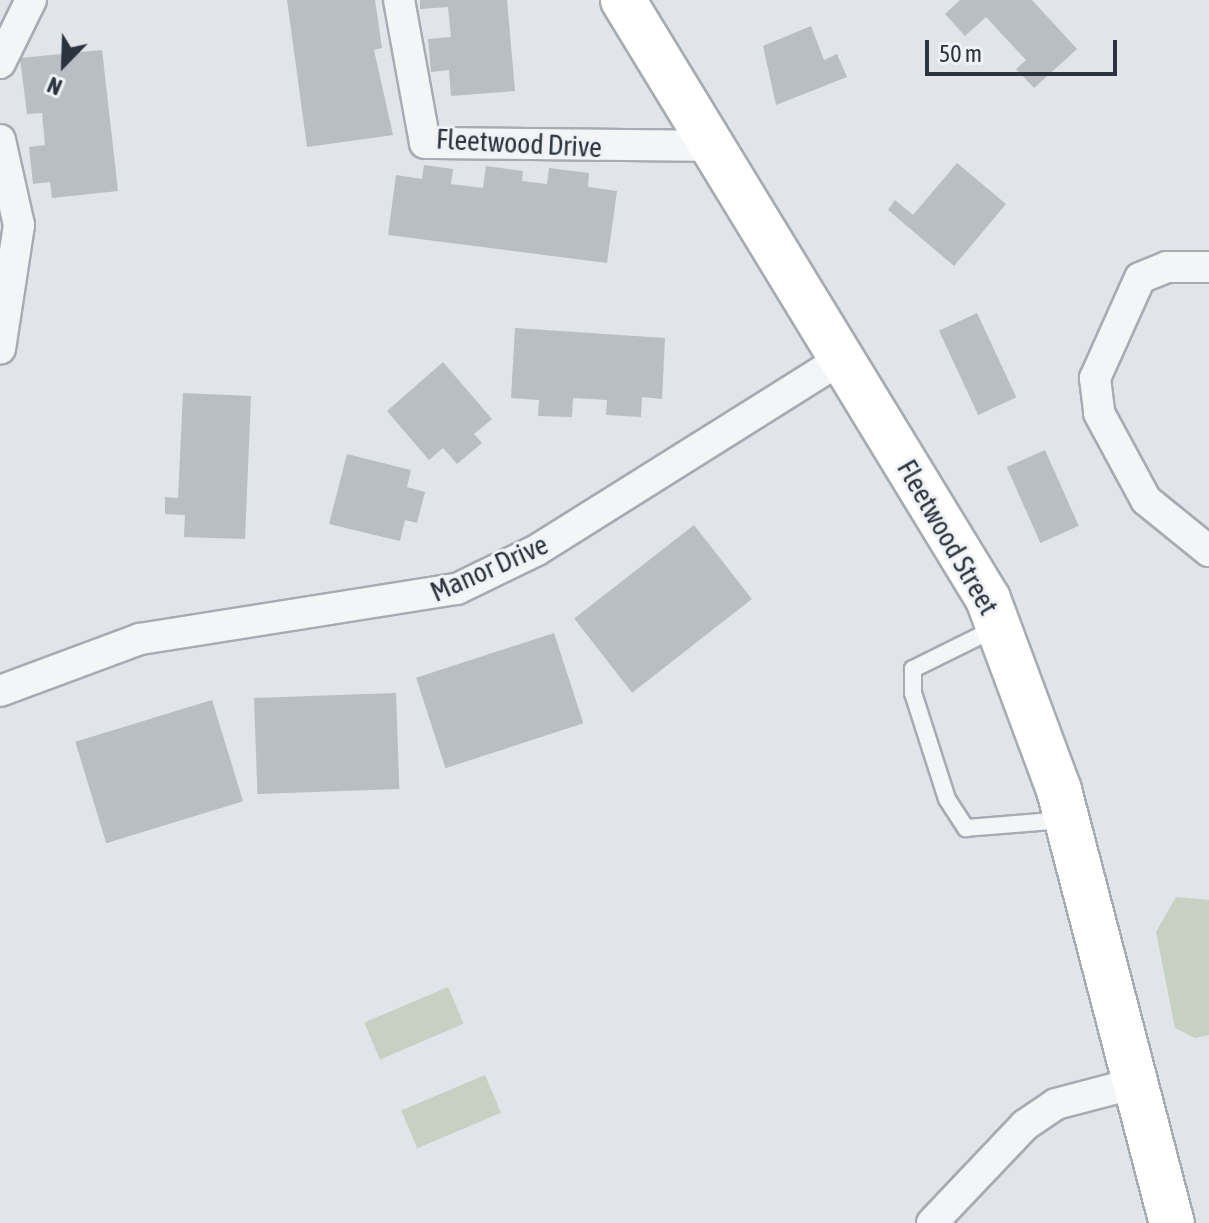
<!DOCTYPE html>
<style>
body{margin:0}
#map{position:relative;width:1209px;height:1223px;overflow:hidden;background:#e1e4e8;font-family:"Asap Condensed",sans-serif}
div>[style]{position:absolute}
.green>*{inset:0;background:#c7d1c3;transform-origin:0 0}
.building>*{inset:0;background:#b8bec4;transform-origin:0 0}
.roads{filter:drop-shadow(2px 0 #a7abb2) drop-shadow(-2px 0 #a7abb2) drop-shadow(0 2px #a7abb2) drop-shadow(0 -2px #a7abb2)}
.lane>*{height:16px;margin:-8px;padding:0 8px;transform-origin:8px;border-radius:8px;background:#f3f5f7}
.street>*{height:30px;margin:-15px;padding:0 15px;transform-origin:15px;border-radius:15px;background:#f3f5f7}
.secondary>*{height:44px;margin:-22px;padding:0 22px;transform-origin:22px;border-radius:22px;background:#fff}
span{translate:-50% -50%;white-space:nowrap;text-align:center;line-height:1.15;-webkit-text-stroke:6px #f0f3f6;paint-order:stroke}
.street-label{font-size:28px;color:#2b333e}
.north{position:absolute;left:24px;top:24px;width:80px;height:80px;-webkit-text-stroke:6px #f0f3f6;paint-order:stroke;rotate:203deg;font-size:22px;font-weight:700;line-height:32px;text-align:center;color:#2b333e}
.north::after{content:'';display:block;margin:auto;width:28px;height:36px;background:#2b333e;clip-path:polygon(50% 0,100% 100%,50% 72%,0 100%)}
.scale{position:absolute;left:925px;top:40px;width:192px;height:36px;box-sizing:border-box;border:4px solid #2b333e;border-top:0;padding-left:10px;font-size:24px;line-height:28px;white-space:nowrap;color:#2b333e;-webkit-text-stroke:6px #f0f3f6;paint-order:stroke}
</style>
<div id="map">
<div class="green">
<div style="clip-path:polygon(1176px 897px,1209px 900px,1209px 1035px,1195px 1038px,1175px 1028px,1156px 932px)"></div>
<div style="left:448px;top:987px;width:40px;height:91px;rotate:67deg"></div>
<div style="left:485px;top:1075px;width:41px;height:91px;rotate:67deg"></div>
</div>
<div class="building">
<div style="clip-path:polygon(287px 0,375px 0,382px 48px,374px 50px,393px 135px,307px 147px)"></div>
<div style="clip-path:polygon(420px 0,507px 0,515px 91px,451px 96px,449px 70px,431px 72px,428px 39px,451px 37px,448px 7px,420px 9px)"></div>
<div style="clip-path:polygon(960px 0,1032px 0,1077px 49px,1034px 88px,1016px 69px,1026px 60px,986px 17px,965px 36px,945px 14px)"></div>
<div style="clip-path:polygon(811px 26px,824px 60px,837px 54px,847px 77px,776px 105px,763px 46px)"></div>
<div style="clip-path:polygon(102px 50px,118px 191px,52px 198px,50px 182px,33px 184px,29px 147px,45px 145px,42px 113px,27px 114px,20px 58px)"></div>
<div style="clip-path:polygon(957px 163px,1006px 204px,954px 266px,888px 210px,895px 200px,913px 215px)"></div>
<div style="clip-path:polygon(424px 165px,453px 169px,451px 184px,483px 188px,486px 166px,523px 171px,522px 181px,547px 184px,549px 168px,589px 173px,588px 187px,617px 191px,607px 263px,388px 235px,396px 175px,422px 179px)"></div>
<div style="left:977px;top:313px;width:93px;height:42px;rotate:65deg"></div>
<div style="clip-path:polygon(515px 328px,665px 338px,662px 399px,642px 397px,641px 417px,606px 415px,607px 400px,573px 398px,572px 417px,538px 416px,539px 400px,511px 398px)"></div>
<div style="clip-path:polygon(443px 362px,492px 419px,474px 434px,482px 443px,457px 464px,443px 448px,429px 460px,387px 411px)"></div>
<div style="clip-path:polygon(183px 393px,251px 396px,245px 539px,184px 537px,185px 515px,165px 514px,165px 497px,178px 498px)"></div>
<div style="left:1045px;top:450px;width:83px;height:42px;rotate:66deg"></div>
<div style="clip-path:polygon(347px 454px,411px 470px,407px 487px,425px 492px,417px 523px,405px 520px,400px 541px,329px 524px)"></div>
<div style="left:694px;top:525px;width:94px;height:152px;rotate:52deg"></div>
<div style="left:554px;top:633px;width:95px;height:145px;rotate:72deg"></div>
<div style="left:396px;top:693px;width:96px;height:142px;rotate:88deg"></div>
<div style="left:212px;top:700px;width:106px;height:143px;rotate:73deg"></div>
</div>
<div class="roads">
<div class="lane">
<div style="left:998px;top:627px;width:95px;rotate:153.7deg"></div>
<div style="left:913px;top:669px;width:24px;rotate:90deg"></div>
<div style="left:913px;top:693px;width:111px;rotate:72.2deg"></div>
<div style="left:947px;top:799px;width:35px;rotate:57deg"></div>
<div style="left:966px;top:828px;width:100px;rotate:-4.6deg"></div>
</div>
<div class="street">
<div style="left:399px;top:0;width:145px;rotate:79.7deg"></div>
<div style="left:425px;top:143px;width:282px;rotate:0.6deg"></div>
<div style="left:0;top:63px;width:70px;rotate:-63.8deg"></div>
<div style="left:0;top:140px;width:87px;rotate:77.4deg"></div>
<div style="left:19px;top:225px;width:125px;rotate:98.7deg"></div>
<div style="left:1209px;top:267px;width:42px;rotate:180deg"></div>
<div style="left:1167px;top:267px;width:29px;rotate:158deg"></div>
<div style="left:1140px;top:278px;width:110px;rotate:114.2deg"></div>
<div style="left:1095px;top:378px;width:35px;rotate:83deg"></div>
<div style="left:1099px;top:413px;width:99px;rotate:61.6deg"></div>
<div style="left:1146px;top:500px;width:81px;rotate:39deg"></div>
<div style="left:0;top:691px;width:149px;rotate:-20.4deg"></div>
<div style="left:140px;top:639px;width:321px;rotate:-9deg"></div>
<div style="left:457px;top:589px;width:89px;rotate:-26deg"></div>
<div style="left:537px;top:550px;width:361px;rotate:-32.1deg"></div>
<div style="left:932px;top:1223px;width:135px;rotate:-46.5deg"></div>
<div style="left:1025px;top:1125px;width:37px;rotate:-34deg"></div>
<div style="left:1056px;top:1104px;width:83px;rotate:-14.7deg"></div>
</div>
<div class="secondary">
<div style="left:623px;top:0;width:701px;rotate:58.64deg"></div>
<div style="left:988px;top:599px;width:204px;rotate:69.6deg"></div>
<div style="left:1059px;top:790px;width:448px;rotate:75.4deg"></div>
</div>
</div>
<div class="street-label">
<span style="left:519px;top:143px;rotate:3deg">Fleetwood Drive</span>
<span style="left:948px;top:537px;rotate:60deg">Fleetwood Street</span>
<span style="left:489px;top:568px;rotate:-24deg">Manor Drive</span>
</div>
<div class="north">N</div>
<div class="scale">50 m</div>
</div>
